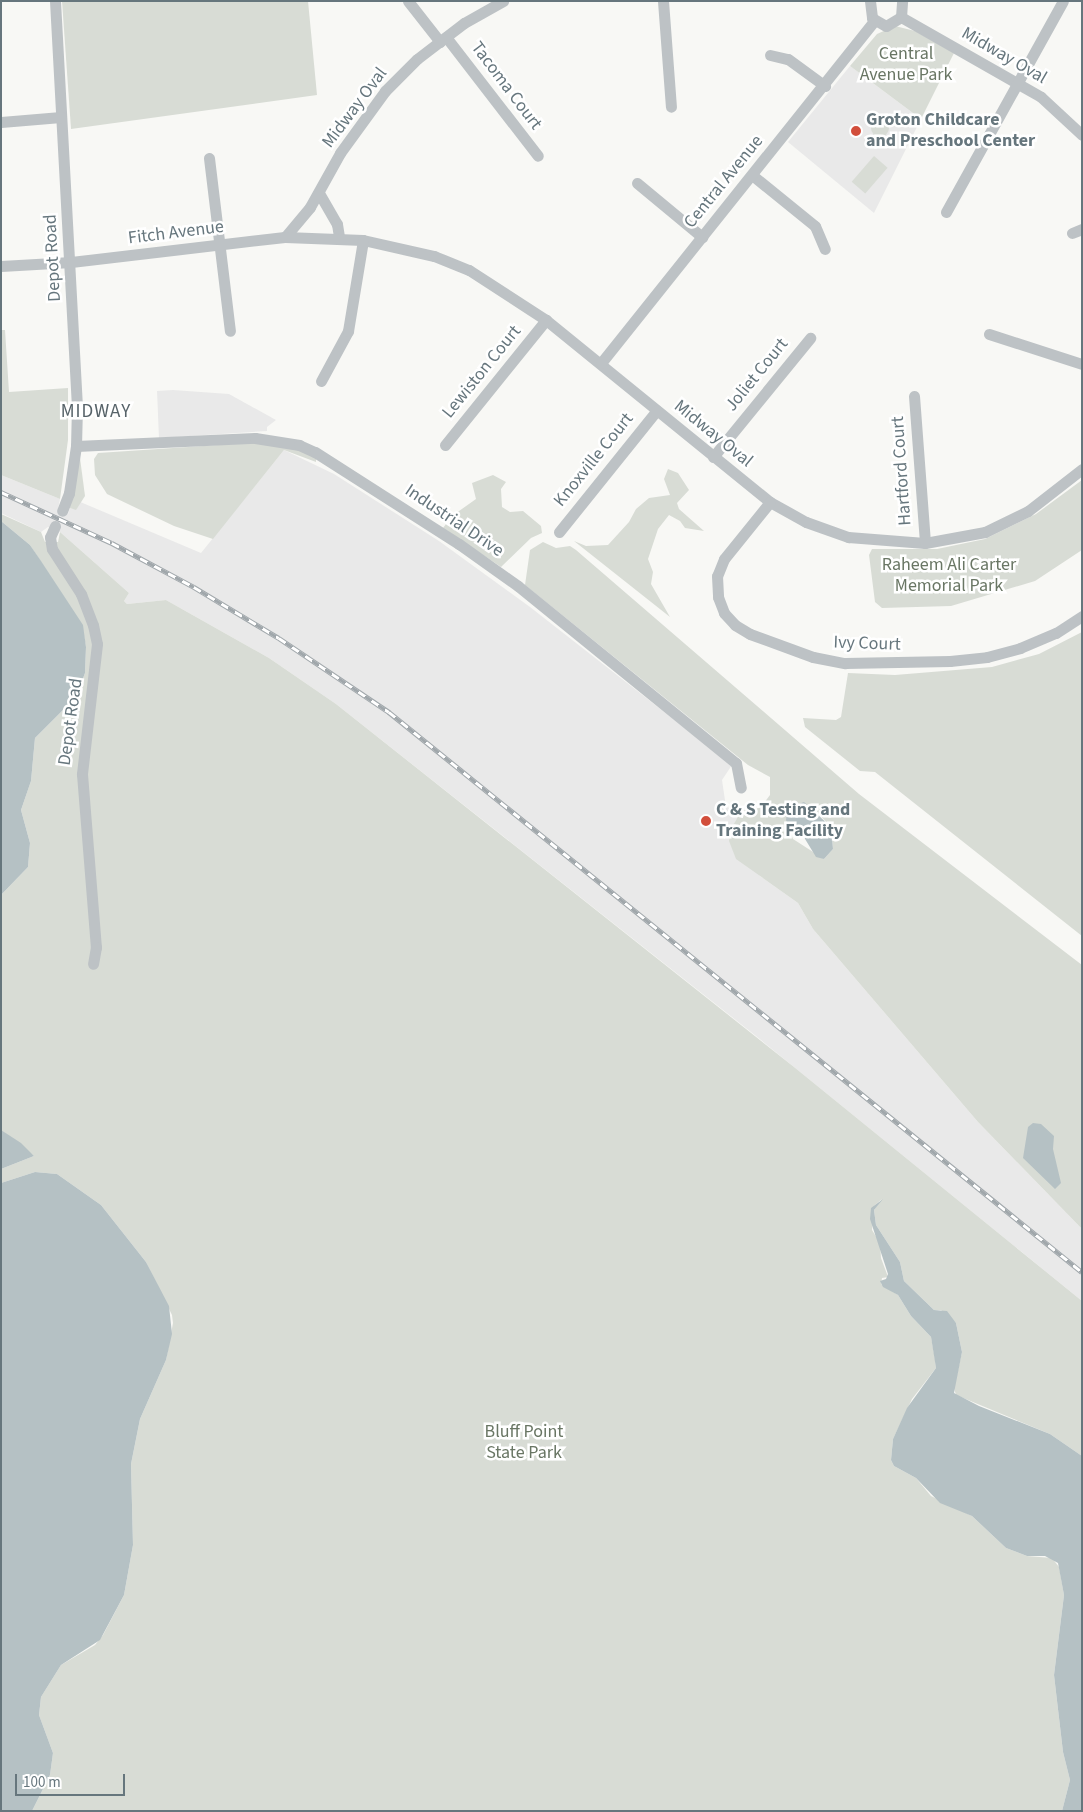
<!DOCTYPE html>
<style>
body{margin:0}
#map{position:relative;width:1083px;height:1812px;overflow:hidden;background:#f8f8f5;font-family:"Source Sans 3",sans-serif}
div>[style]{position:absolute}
.built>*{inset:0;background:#e9e9e9}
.green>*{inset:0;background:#d8dcd5;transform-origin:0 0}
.round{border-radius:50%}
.water>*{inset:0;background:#b5c1c4}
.minor>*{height:11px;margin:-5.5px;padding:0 5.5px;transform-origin:5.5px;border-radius:5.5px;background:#bdc2c5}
.rail>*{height:4.5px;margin-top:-2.25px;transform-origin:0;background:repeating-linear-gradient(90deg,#fff 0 8px,#a0a7ab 0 16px);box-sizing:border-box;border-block:1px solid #a0a7ab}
.dots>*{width:14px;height:14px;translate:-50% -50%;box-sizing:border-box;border:2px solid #fff;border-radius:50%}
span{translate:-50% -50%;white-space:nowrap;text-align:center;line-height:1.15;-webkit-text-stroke:5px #fff;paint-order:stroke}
.park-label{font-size:18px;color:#697664}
.street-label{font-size:18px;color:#66767d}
.poi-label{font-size:18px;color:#66767d;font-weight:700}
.left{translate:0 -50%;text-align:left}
.neighbourhood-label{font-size:19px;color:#576369;letter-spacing:1px}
.frame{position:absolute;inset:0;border:2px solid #66767d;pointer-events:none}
.scale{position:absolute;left:15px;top:1774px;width:110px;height:22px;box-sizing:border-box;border:2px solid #66767d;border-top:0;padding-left:6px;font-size:15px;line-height:18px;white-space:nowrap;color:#66767d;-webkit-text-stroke:4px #fff;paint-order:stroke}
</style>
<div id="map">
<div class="built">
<div style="clip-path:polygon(850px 66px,921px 119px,874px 213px,788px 142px)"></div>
<div style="clip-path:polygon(173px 390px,229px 394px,276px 420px,267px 427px,267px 431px,159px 438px,157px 391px)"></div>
<div style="clip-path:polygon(284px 450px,334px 474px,439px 541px,530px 607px,732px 765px,722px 780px,726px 807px,741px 811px,731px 829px,760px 876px,798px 903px,813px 929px,978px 1122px,1082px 1229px,1082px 1301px,756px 1036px,336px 704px,269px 658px,166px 600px,127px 604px,124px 601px,129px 593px,60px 532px,48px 527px,41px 532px,1px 513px,1px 475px,60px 499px,58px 509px,68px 514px,70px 508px,76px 509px,78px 501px,201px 553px)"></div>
</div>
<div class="green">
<div style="clip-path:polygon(62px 1px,308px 1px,317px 95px,71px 129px)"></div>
<div style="clip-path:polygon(895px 26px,915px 31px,954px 53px,921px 119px,850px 66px,877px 34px)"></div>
<div class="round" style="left:871px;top:119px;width:18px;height:18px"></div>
<div style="left:874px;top:156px;width:18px;height:34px;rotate:41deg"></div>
<div style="clip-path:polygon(1px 330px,5px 330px,9px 392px,68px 388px,68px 440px,60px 499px,1px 475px)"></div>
<div style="clip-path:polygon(265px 442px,283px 443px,316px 457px,316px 462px,284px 450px,213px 539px,174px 526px,107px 494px,95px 475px,94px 459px,98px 453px)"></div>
<div style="clip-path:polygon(80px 458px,85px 496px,76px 510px,70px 508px,69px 503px)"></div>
<div style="clip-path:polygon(668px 469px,678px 473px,689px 490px,677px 503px,679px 509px,704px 531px,685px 528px,680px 521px,669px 515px,658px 529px,648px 559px,653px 572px,651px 584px,670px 617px,574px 541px,586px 546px,608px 545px,629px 522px,636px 509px,649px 498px,670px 495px,664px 479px)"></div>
<div style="clip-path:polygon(493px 475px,506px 482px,501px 489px,502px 507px,510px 512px,523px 511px,541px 526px,542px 533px,531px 538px,501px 567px,443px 528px,452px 516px,476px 499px,472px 483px)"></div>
<div style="clip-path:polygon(1082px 480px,1082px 550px,1035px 581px,951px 606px,882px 608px,875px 602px,869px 555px,872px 549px,937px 549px,985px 539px,1036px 514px)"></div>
<div style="clip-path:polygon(1px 514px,41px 532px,45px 542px,58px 542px,60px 532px,129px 593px,124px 601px,127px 604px,166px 600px,269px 658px,336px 704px,794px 1067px,1082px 1301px,1082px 1456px,1050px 1434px,956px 1395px,954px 1388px,962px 1352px,956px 1323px,941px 1310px,934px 1310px,904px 1281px,900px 1262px,876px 1225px,874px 1210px,882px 1199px,874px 1206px,872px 1230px,880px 1243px,881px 1258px,888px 1277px,882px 1278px,881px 1284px,898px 1295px,911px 1316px,931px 1337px,935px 1359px,936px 1368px,912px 1399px,893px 1439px,891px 1460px,894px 1466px,916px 1478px,931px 1496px,972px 1516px,1006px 1548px,1027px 1556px,1052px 1558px,1059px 1567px,1064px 1595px,1054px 1675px,1063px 1752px,1070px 1780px,1062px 1811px,32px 1811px,50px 1775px,53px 1753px,39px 1715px,41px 1697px,61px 1665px,95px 1645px,103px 1635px,124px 1595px,133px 1545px,131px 1464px,140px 1419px,166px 1360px,173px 1323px,172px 1315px,146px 1262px,101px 1205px,57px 1174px,35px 1172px,1px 1183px,1px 1169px,34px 1156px,1px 1130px,1px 895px,28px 867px,30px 843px,21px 810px,31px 781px,35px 738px,76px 697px,85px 673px,86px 647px,82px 625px,30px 545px,1px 521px)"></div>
<div style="clip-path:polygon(evenodd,543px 542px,556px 548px,570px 546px,576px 550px,859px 794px,1082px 965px,1082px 1229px,978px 1122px,813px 929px,798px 903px,736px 859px,729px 841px,731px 829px,741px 811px,759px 808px,764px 803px,770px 795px,770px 777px,748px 765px,525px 585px,530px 550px,543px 542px,814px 809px,831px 827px,833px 849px,824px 859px,793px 839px,787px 824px,814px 809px)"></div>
<div style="clip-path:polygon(1082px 632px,1082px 936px,875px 772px,860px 771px,805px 727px,803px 718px,836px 720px,841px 717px,848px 673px,895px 675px,992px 667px,1039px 654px)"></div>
</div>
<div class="water">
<div style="clip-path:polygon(1px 521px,30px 545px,41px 561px,83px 625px,86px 647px,85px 673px,76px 697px,35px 738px,31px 781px,21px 810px,30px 843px,28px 867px,1px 895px)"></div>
<div style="clip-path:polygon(804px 802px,831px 827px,833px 849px,824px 859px,816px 857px,802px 834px,790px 828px,786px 820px,788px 808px)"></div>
<div style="clip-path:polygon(1033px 1123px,1041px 1124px,1054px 1136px,1053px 1149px,1061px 1183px,1055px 1189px,1023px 1158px,1028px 1127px)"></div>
<div style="clip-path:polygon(1px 1130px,21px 1143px,34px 1156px,1px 1169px)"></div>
<div style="clip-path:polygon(35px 1172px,57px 1174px,101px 1205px,146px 1262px,169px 1306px,172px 1334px,166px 1360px,140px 1419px,131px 1464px,133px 1545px,124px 1595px,100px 1640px,61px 1665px,41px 1697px,39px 1715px,53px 1753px,50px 1775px,32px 1811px,1px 1811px,1px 1183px)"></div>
<div style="clip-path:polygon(883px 1199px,874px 1210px,876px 1225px,900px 1262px,904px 1281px,934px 1310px,947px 1311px,956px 1323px,962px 1352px,954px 1393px,979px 1406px,1050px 1434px,1082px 1456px,1082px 1811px,1062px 1811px,1070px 1780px,1063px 1752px,1054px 1675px,1064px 1595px,1058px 1563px,1045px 1556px,1027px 1556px,1006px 1548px,972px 1516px,940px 1503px,916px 1478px,894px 1466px,891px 1460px,893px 1439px,907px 1408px,936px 1368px,931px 1337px,911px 1316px,898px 1295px,883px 1287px,880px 1281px,886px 1279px,888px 1274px,870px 1219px,871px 1208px)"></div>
</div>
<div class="minor">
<div style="left:55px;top:1px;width:406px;rotate:86.9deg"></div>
<div style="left:77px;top:406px;width:40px;rotate:91.4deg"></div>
<div style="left:76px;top:446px;width:48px;rotate:98.5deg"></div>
<div style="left:69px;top:493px;width:19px;rotate:111deg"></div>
<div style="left:408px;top:1px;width:52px;rotate:52deg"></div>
<div style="left:663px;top:1px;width:106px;rotate:85.7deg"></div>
<div style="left:870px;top:1px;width:17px;rotate:83deg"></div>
<div style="left:872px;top:18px;width:16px;rotate:30deg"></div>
<div style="left:886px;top:26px;width:17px;rotate:-31deg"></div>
<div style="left:901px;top:17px;width:16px;rotate:-86deg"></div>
<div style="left:901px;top:17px;width:161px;rotate:29.7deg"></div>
<div style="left:1041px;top:97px;width:56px;rotate:42.8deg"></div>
<div style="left:446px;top:37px;width:150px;rotate:52.3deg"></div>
<div style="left:770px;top:55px;width:18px;rotate:13deg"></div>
<div style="left:788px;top:59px;width:46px;rotate:36.1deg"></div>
<div style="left:1px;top:122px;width:60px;rotate:-4.8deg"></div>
<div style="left:209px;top:158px;width:174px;rotate:83.1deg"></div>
<div style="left:752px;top:175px;width:81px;rotate:39deg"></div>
<div style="left:815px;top:226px;width:25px;rotate:67deg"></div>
<div style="left:637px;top:183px;width:85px;rotate:39.7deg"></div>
<div style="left:319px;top:193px;width:36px;rotate:60deg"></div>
<div style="left:337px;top:224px;width:13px;rotate:81deg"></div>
<div style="left:946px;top:212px;width:241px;rotate:-61deg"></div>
<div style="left:1072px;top:233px;width:11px;rotate:-22deg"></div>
<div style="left:285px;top:237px;width:39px;rotate:-50deg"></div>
<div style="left:310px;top:207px;width:62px;rotate:-60.9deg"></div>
<div style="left:340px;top:153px;width:77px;rotate:-54deg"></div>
<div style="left:385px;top:91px;width:45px;rotate:-45deg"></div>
<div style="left:417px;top:59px;width:59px;rotate:-37.5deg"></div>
<div style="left:464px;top:23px;width:45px;rotate:-29.4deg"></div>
<div style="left:1px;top:266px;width:70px;rotate:-3.3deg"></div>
<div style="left:71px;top:262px;width:215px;rotate:-6.7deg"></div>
<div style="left:285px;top:237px;width:78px;rotate:2.2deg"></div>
<div style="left:363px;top:240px;width:73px;rotate:12.7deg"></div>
<div style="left:434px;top:256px;width:38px;rotate:22deg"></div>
<div style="left:469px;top:270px;width:92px;rotate:33deg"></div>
<div style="left:546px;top:320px;width:289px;rotate:39.1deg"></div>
<div style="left:770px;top:502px;width:41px;rotate:29.1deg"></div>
<div style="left:806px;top:522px;width:45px;rotate:19.7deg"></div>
<div style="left:848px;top:537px;width:77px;rotate:4.5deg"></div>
<div style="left:925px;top:543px;width:61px;rotate:-10.4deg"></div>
<div style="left:985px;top:532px;width:48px;rotate:-26deg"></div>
<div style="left:1028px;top:511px;width:68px;rotate:-37.9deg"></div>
<div style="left:989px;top:334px;width:98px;rotate:17.9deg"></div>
<div style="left:601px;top:363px;width:438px;rotate:-51.4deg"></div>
<div style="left:321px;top:381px;width:57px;rotate:-61.6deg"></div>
<div style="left:348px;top:331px;width:92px;rotate:-80.6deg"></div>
<div style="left:914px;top:396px;width:147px;rotate:85.7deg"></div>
<div style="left:445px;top:445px;width:161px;rotate:-51.1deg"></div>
<div style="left:76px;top:446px;width:179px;rotate:-2.6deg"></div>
<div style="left:255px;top:438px;width:45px;rotate:9deg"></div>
<div style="left:299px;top:445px;width:17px;rotate:24deg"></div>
<div style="left:315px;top:452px;width:171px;rotate:32.6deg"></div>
<div style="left:459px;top:544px;width:72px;rotate:35.4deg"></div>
<div style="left:518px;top:586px;width:281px;rotate:39.1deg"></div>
<div style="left:736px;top:763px;width:25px;rotate:79deg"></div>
<div style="left:713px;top:457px;width:154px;rotate:-50.8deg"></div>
<div style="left:770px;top:502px;width:73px;rotate:128.9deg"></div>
<div style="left:724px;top:559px;width:18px;rotate:112deg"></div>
<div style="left:717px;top:576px;width:21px;rotate:87deg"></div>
<div style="left:718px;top:597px;width:17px;rotate:69deg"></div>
<div style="left:724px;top:613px;width:16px;rotate:47deg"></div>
<div style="left:735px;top:625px;width:17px;rotate:31deg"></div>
<div style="left:750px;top:634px;width:67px;rotate:20.1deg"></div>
<div style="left:813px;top:657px;width:33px;rotate:11deg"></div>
<div style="left:845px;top:663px;width:105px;rotate:-1.1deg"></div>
<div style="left:950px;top:661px;width:37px;rotate:-6deg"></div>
<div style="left:987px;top:657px;width:34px;rotate:-15deg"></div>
<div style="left:1020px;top:648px;width:39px;rotate:-23deg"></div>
<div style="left:1056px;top:633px;width:31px;rotate:-33deg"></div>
<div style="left:55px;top:526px;width:12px;rotate:114deg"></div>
<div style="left:50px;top:537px;width:12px;rotate:81deg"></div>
<div style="left:52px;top:549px;width:54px;rotate:57.2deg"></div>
<div style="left:81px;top:594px;width:33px;rotate:69deg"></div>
<div style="left:93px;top:625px;width:19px;rotate:78deg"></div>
<div style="left:97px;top:644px;width:131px;rotate:96.6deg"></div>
<div style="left:82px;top:774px;width:174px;rotate:85.4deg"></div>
<div style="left:96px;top:947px;width:17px;rotate:100deg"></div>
<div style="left:559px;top:532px;width:156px;rotate:-51.2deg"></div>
</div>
<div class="rail">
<div style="left:1px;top:492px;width:122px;rotate:24.7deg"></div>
<div style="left:112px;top:543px;width:93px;rotate:28.2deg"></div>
<div style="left:194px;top:587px;width:99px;rotate:31deg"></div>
<div style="left:279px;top:638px;width:133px;rotate:33.9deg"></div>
<div style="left:389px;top:712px;width:891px;rotate:38.94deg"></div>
</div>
<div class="dots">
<div style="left:856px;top:131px;background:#d24e3b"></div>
<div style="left:706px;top:821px;background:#d24e3b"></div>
</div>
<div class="park-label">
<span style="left:906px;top:65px">Central<br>Avenue Park</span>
<span style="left:949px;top:576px">Raheem Ali Carter<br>Memorial Park</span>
<span style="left:524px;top:1443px">Bluff Point<br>State Park</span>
</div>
<div class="street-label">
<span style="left:1004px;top:56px;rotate:30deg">Midway Oval</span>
<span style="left:506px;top:86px;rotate:53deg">Tacoma Court</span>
<span style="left:355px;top:108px;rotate:-53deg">Midway Oval</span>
<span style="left:724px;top:182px;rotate:-51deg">Central Avenue</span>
<span style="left:176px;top:233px;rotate:-7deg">Fitch Avenue</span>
<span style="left:53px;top:258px;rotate:-93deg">Depot Road</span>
<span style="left:482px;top:372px;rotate:-51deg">Lewiston Court</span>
<span style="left:757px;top:375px;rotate:-51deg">Joliet Court</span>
<span style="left:713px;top:434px;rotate:39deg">Midway Oval</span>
<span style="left:594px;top:460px;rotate:-51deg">Knoxville Court</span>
<span style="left:902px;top:471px;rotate:-94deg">Hartford Court</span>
<span style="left:454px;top:521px;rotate:34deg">Industrial Drive</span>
<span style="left:867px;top:644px;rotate:2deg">Ivy Court</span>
<span style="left:71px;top:722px;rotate:-82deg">Depot Road</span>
</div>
<div class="poi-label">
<span class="left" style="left:866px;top:131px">Groton Childcare<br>and Preschool Center</span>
<span class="left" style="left:716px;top:821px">C &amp; S Testing and<br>Training Facility</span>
</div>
<div class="neighbourhood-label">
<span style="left:96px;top:412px">MIDWAY</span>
</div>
<div class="frame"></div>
<div class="scale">100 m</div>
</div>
